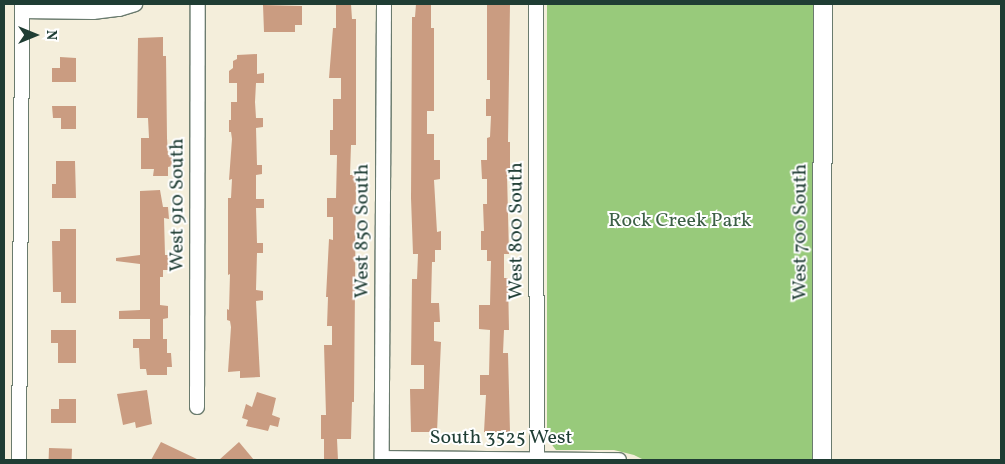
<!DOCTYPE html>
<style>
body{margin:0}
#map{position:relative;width:1005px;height:464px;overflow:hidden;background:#f4eedb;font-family:Vollkorn,serif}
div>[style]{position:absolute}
.green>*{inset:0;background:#98ca7b}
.building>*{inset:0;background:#ca9c81;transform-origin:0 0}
.roads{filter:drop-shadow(1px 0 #6a7b6e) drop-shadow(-1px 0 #6a7b6e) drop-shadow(0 1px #6a7b6e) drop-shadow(0 -1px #6a7b6e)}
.minor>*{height:14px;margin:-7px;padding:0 7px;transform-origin:7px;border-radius:7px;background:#fff}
.tertiary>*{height:18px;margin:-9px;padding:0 9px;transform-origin:9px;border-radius:9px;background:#fff}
span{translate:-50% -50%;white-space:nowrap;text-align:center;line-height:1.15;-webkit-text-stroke:4px #fff;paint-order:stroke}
.street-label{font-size:20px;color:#1f3d34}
.park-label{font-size:20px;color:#3d6046}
.frame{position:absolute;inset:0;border:5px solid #1f3d34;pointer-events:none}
.north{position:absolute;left:10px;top:10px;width:50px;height:50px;-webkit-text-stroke:4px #fff;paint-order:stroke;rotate:90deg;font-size:14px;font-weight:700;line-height:20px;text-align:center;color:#1f3d34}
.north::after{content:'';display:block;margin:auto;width:18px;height:22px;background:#1f3d34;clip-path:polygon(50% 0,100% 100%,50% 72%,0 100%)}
</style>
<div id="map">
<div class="green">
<div style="clip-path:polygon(547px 4px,816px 4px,812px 460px,644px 460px,634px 455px,614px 450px,556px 450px,547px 438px)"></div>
</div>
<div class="building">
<div style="clip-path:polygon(336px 4px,351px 4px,352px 19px,356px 19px,356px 145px,351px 145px,350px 175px,356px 175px,354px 402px,352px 402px,351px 439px,337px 439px,338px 460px,324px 460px,324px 439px,321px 439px,321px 415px,326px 415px,324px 345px,332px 345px,332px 326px,327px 326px,328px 297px,326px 297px,329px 239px,333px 240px,333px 217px,327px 217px,327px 198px,336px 198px,337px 155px,330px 155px,330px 130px,333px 130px,333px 99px,341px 99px,341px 78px,329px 78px,333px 28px,336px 28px)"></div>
<div style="clip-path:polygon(416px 4px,431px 4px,431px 28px,434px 28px,434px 111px,427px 111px,427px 134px,434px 134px,434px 160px,440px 160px,440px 179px,434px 180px,437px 232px,441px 231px,441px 250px,435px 250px,435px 262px,432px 262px,431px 303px,439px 303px,440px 322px,434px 322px,434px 341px,441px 342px,437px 432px,411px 432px,410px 389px,424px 389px,424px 365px,411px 365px,412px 279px,417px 279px,418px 254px,413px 254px,411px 198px,412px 17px,415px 17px)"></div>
<div style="clip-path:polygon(487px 4px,510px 4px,508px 142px,510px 142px,510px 174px,507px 174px,509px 254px,504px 254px,504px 278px,508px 278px,509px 330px,504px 330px,503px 353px,508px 353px,510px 432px,484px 432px,486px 395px,480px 395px,480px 375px,489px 375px,490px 330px,479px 329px,479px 305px,490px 305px,491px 261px,487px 261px,487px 250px,481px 250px,481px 231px,484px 231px,483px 204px,487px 204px,487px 179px,482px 179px,481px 160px,487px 160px,487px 138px,490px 137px,491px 116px,486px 116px,486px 99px,490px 99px,490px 80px,487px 80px)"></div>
<div style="clip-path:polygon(263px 5px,302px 6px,302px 25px,295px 25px,295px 32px,264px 32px)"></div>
<div style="clip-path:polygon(163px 37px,163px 56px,166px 56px,167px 138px,168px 155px,172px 155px,172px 166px,168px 167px,168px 176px,153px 176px,154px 169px,141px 169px,141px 138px,149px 138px,148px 118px,137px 118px,138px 38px)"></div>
<div style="clip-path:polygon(257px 54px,257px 74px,264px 73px,264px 83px,256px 83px,255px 102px,256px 118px,263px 118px,263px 127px,256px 128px,257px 165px,262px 165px,262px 174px,256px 175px,256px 199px,264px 199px,264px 208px,256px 208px,257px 243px,263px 243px,263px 253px,257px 253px,256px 290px,263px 291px,263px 300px,256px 301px,260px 377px,240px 378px,240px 371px,228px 372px,231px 327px,230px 321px,227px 320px,227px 309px,229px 310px,230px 274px,228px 275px,228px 198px,231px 198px,232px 179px,229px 180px,232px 139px,231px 132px,229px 132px,229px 120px,231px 120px,231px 102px,237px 102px,237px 83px,229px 83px,229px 71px,233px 68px,233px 61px,237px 59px,237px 55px)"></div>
<div style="clip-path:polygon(60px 57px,76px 58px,76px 82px,52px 82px,52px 68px,60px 68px)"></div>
<div style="clip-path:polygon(52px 106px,76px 106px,76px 129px,61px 129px,61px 118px,53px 118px)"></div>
<div style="clip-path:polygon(56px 161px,75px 161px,76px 198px,52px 198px,52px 184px,56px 184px)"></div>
<div style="clip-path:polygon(160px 190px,163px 207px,168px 207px,169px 219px,164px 218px,165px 255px,168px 255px,168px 270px,163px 270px,163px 277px,160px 277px,160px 305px,168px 306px,168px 318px,163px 319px,163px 339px,167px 339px,167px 353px,171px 353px,172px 367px,167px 367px,167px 375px,147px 375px,146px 369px,140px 369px,139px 348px,133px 348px,133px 339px,150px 339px,150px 319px,119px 319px,119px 311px,140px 310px,140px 264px,116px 261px,116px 258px,140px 255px,140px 191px)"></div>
<div style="clip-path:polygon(60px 229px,76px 229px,76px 303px,61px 303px,61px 292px,53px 292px,52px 241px,60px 241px)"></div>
<div style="clip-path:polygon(51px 330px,76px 330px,76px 363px,58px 363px,58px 343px,51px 343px)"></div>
<div style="clip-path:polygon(147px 390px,152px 424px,136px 428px,135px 422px,123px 425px,117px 394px)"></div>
<div style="clip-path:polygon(257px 392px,276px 398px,272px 415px,280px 418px,278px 427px,270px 425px,268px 431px,246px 426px,248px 420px,242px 418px,246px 404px,252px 407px)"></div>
<div style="clip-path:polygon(59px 399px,76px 399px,76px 423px,51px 423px,51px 409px,59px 409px)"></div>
<div style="clip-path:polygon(161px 442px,199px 460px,151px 460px)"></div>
<div style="clip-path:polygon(239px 442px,254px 460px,219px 460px)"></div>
<div style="left:49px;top:448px;width:23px;height:12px;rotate:2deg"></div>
</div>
<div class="roads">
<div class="minor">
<div style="left:384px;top:4px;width:454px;rotate:90.3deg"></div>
<div style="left:382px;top:458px;width:237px;rotate:0.5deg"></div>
<div style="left:536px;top:4px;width:455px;rotate:89.9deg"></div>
<div style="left:22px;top:11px;width:71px;rotate:0.8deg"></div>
<div style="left:93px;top:12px;width:26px;rotate:-7deg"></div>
<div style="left:119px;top:9px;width:17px;rotate:-17deg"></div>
<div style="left:197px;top:407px;width:403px;rotate:-89.9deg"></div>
<div style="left:19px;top:460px;width:456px;rotate:-89.6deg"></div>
</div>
<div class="tertiary">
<div style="left:822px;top:460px;width:456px;rotate:-89.9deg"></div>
</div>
</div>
<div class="street-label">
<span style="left:178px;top:205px;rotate:-90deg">West 910 South</span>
<span style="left:363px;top:231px;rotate:-90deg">West 850 South</span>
<span style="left:517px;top:231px;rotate:-90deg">West 800 South</span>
<span style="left:801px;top:232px;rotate:-90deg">West 700 South</span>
<span style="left:501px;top:438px">South 3525 West</span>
</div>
<div class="park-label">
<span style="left:680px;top:221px">Rock Creek Park</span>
</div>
<div class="frame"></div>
<div class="north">N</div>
</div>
